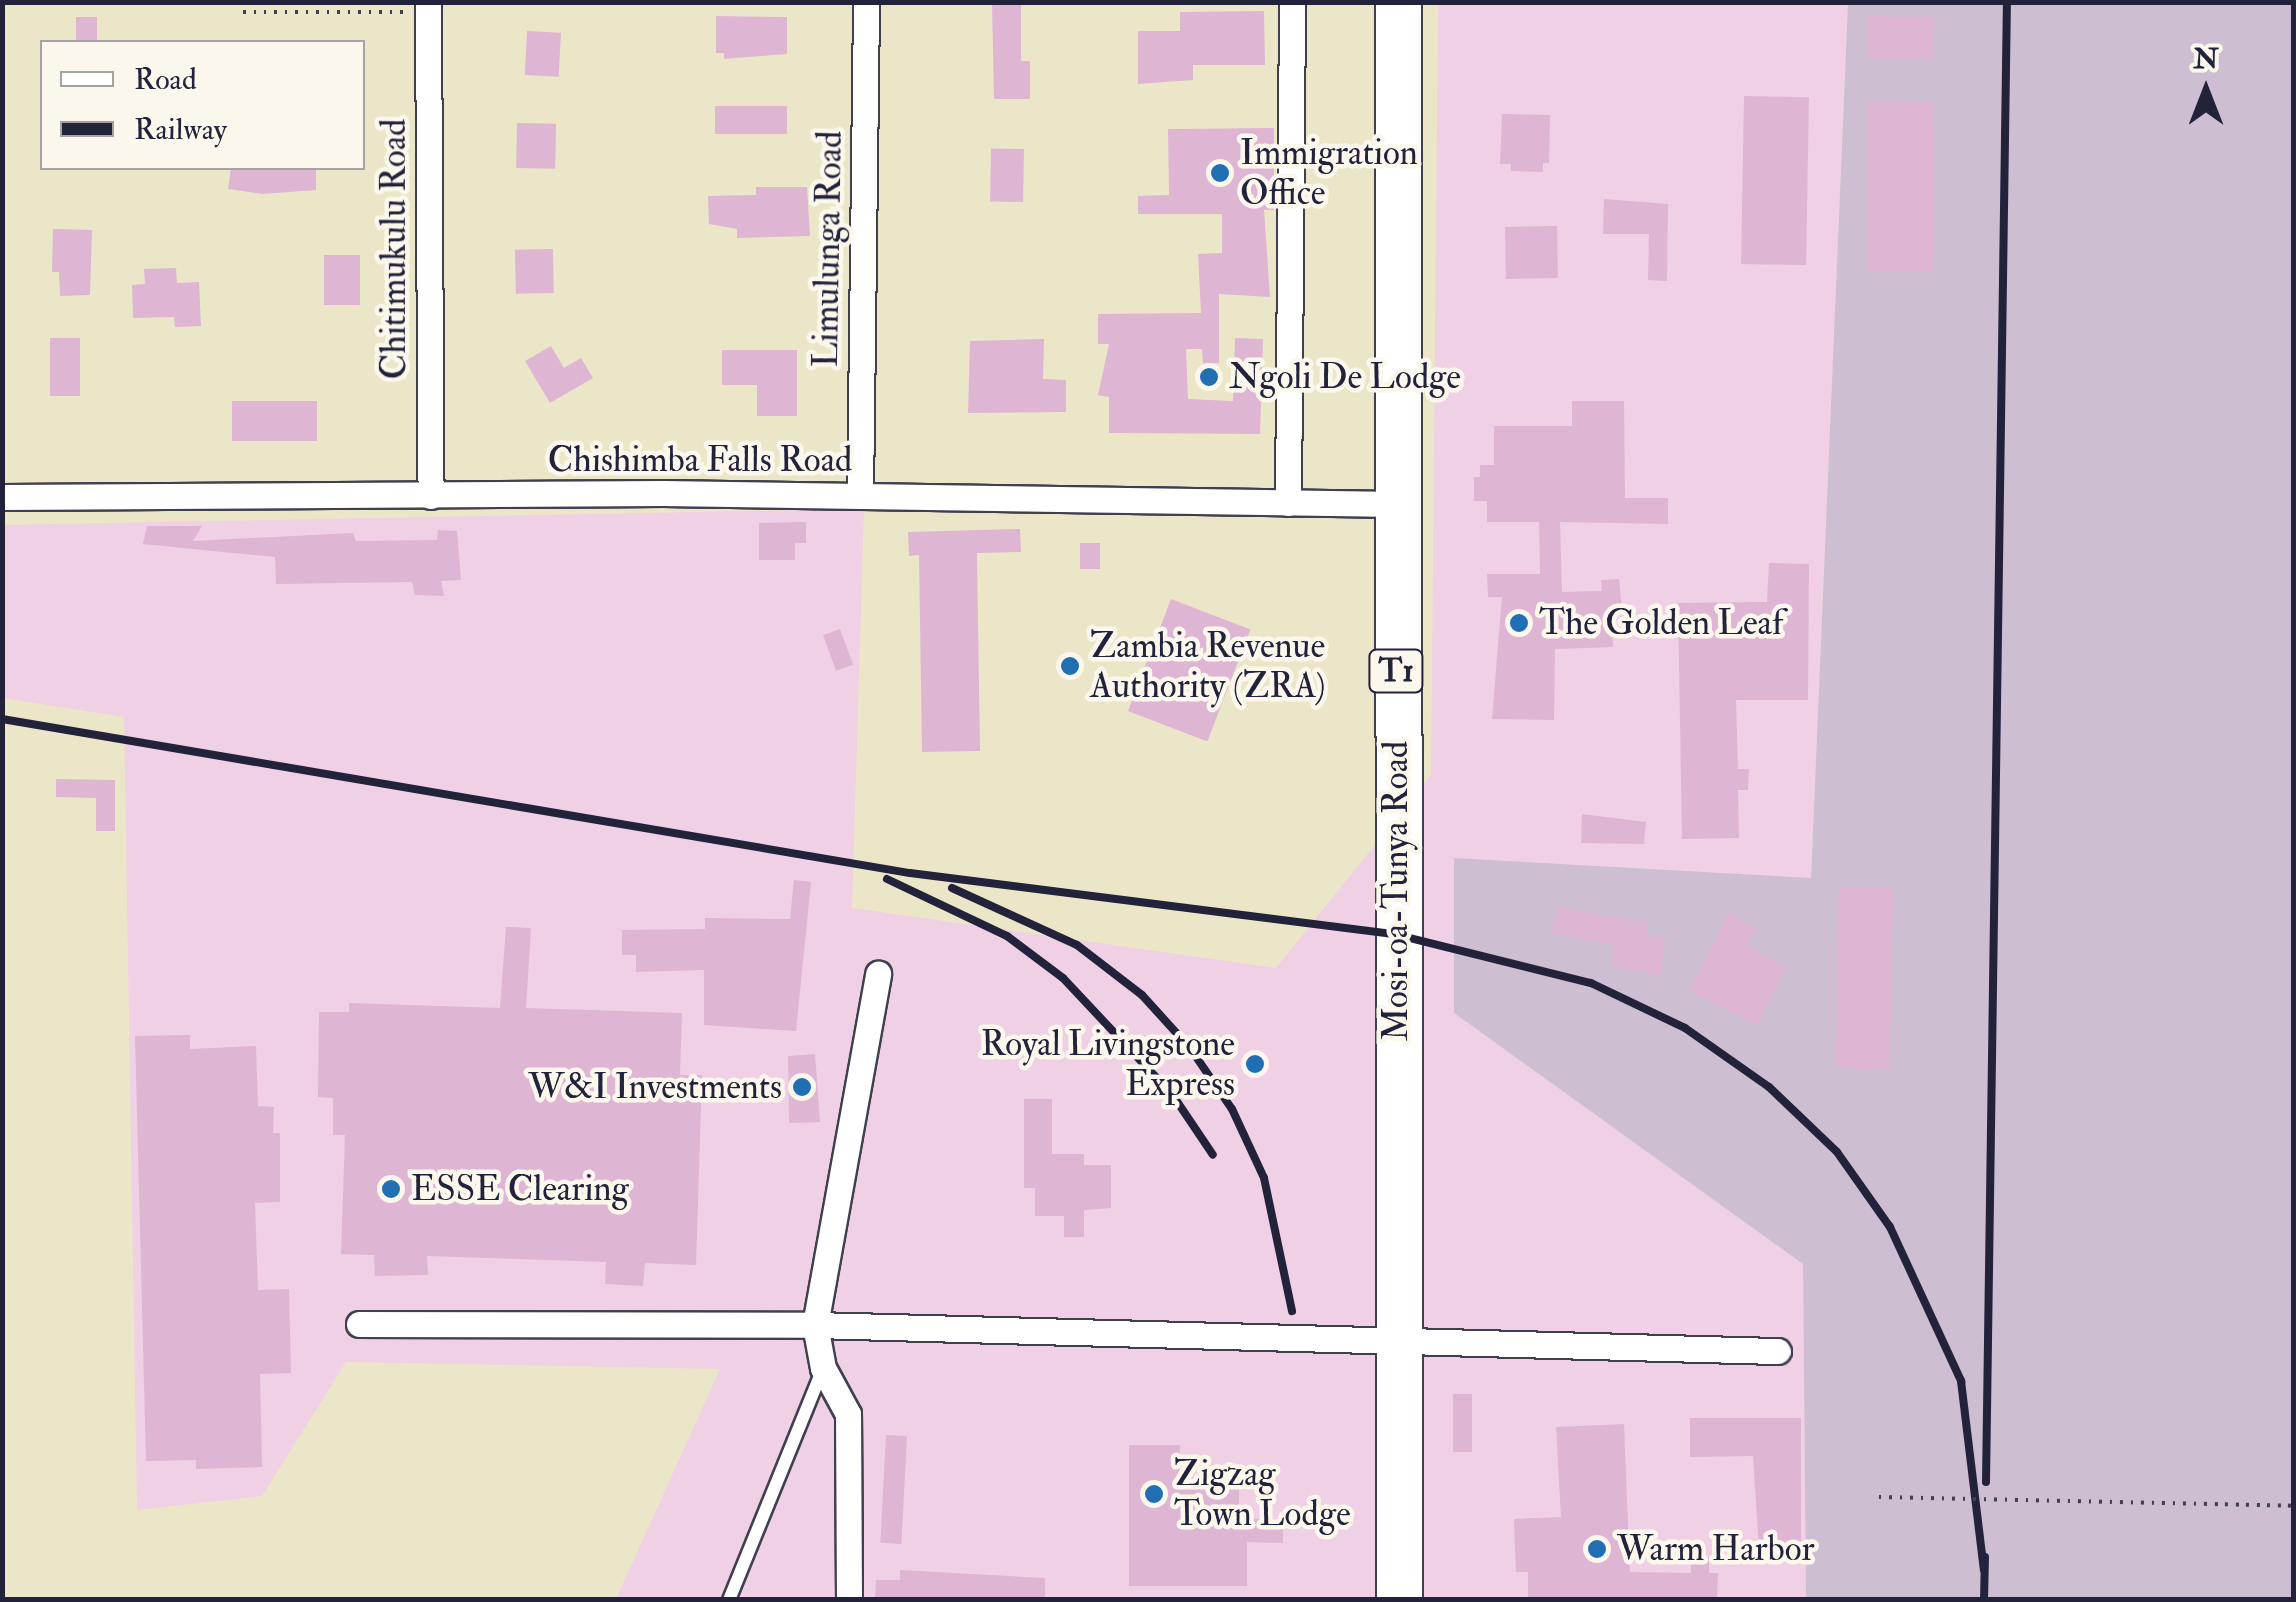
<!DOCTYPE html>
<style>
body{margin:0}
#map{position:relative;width:2296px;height:1602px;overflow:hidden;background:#ece6c9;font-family:"IM FELL Double Pica",serif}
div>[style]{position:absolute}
.built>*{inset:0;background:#efd0e5}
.industrial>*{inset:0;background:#cdbed2}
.building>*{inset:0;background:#deb5d3;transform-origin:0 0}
.path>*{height:4px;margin-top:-2px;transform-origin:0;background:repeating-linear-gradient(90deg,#403f50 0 2.5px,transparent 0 10.5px)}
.roads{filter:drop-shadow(2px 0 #403f50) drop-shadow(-2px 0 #403f50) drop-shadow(0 2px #403f50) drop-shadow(0 -2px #403f50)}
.lane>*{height:12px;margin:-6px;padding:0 6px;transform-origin:6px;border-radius:6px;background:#fff}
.street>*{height:25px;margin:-12.5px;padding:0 12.5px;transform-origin:12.5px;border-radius:12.5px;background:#fff}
.highway>*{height:45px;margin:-22.5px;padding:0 22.5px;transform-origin:22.5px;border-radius:22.5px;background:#fff}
.rail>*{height:8px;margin:-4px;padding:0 4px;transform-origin:4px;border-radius:4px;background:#22223b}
.path-bridge>*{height:4px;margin-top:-2px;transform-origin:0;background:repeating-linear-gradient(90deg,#403f50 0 2.5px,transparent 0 10.5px)}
.dots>*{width:28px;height:28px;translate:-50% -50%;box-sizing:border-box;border:5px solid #fbf7ec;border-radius:50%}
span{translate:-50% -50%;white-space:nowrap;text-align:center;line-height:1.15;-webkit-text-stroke:9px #fbf7ec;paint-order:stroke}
.shield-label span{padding:2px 8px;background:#fbf7ec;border:2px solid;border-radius:8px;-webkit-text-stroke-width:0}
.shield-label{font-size:32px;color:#22223b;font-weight:700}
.poi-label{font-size:35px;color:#22223b}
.left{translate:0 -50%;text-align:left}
.right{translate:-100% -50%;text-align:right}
.street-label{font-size:35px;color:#22223b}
.frame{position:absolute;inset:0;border:5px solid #22223b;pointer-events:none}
.legend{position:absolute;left:40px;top:40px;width:325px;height:130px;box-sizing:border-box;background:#fbf7ec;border:2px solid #a4a2a5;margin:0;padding:12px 18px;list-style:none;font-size:30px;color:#22223b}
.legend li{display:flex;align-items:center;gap:20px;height:50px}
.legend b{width:50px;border:2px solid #a4a2a5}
.north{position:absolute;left:2156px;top:40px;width:100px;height:100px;-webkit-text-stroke:8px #fbf7ec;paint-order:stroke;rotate:0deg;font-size:28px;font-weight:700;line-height:40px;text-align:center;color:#22223b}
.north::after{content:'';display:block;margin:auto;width:35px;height:45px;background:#22223b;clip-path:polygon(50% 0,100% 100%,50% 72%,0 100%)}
</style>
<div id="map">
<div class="built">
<div style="clip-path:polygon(1438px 3px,1848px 3px,1811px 879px,1454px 859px,1454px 1013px,1803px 1263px,1806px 1599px,616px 1599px,720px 1369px,346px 1362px,262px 1496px,137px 1510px,124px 717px,3px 698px,2px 525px,864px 509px,852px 908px,1276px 968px,1431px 775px)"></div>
</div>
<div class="industrial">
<div style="clip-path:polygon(1848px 3px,2293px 3px,2293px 1599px,1806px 1599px,1803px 1264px,1454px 1013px,1454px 858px,1811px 878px)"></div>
</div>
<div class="building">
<div style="clip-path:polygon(992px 2px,1021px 2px,1021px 61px,1030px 61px,1030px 99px,994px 99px)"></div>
<div style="clip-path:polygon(1264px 11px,1265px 65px,1193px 65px,1193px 80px,1138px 84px,1138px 31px,1180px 31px,1180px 12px)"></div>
<div style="clip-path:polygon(716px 16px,787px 17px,787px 54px,724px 59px,724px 53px,716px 53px)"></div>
<div style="left:1868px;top:16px;width:66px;height:43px;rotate:1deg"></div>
<div style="left:97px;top:17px;width:25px;height:21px;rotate:90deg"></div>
<div style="left:527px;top:31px;width:34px;height:44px;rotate:3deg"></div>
<div style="left:1744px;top:96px;width:65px;height:168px;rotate:1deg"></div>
<div style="left:1868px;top:101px;width:66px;height:170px"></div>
<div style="left:715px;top:106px;width:72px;height:28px"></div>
<div style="clip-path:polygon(1502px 114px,1550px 115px,1549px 163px,1543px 163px,1543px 172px,1511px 171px,1511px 164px,1500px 164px)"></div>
<div style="left:517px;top:123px;width:39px;height:45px;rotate:1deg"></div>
<div style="clip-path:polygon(1274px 128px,1274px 210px,1264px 210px,1270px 297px,1219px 294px,1219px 363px,1203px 364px,1202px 349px,1186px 349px,1188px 399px,1233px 401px,1235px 338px,1263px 339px,1260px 434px,1109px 433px,1109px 397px,1098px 395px,1109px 344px,1098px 344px,1098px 314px,1201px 313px,1198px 254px,1222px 253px,1222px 214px,1138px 214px,1138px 196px,1169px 195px,1168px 129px)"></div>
<div style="left:1024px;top:149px;width:53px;height:33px;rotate:91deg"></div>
<div style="clip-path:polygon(231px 168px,316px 168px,316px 190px,262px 194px,228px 189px)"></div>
<div style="clip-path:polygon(756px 187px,807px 187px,810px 236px,737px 238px,737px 229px,709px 224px,708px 196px,756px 195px)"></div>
<div style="clip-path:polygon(1604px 199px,1668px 204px,1667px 281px,1648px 280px,1649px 234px,1603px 234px)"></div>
<div style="left:1557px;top:226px;width:52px;height:52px;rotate:89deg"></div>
<div style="clip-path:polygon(53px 229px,92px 230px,90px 295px,60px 296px,59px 272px,52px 272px)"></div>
<div style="left:553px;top:249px;width:44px;height:38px;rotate:89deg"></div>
<div style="left:360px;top:255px;width:50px;height:36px;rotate:90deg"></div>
<div style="clip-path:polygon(176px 268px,177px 283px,199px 282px,201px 326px,175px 327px,174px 317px,133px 318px,132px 285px,145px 284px,144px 269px)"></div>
<div style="left:50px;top:338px;width:30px;height:58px"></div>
<div style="clip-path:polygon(1044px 339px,1043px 379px,1066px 380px,1066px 412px,968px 413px,970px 341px)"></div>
<div style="clip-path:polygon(551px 346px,564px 368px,581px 358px,593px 378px,550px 403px,525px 361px)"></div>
<div style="clip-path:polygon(722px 350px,797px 350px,797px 416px,757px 416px,757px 385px,722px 385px)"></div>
<div style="left:317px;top:401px;width:40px;height:85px;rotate:90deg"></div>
<div style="clip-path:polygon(1572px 401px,1624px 401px,1625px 498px,1668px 498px,1668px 524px,1560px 522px,1562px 592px,1602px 591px,1601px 580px,1619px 579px,1622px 610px,1612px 610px,1613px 647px,1555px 649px,1554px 720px,1492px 719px,1502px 597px,1488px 597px,1487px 574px,1540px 574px,1539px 522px,1487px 522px,1487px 501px,1474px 501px,1474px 477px,1480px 477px,1480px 465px,1494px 465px,1494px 426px,1572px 426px)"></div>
<div style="clip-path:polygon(806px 522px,806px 543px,795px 543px,795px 560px,759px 560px,759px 523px)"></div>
<div style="clip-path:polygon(147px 526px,202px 526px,193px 541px,353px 533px,356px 541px,437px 540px,438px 530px,457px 531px,461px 580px,441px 581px,444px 596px,415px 595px,412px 582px,276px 584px,275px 557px,143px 544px)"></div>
<div style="clip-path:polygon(1020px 529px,1021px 552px,977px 553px,980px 751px,922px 752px,919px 555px,909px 556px,908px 532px)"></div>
<div style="left:1100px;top:543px;width:26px;height:20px;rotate:90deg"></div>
<div style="clip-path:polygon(1769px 563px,1809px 564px,1808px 700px,1736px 700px,1738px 769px,1749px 769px,1748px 790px,1738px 790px,1739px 838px,1682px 839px,1678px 603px,1767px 602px)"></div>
<div style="left:1171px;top:599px;width:85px;height:120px;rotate:21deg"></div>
<div style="left:840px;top:629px;width:38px;height:18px;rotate:70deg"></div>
<div style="clip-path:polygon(56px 779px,115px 780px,115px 831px,96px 831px,96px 798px,56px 797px)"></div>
<div style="clip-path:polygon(1582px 814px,1646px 822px,1644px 844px,1581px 843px)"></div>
<div style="clip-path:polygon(794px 880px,811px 882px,796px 1031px,704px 1025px,704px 970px,636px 972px,636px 955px,622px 955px,622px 930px,705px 929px,705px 918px,790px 919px)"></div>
<div style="left:1839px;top:887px;width:54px;height:181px;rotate:1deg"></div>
<div style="clip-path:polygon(1557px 907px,1649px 923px,1646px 936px,1666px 939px,1660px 975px,1611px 966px,1615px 945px,1552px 934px)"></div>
<div style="clip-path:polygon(1729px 913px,1756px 929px,1746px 946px,1787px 967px,1757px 1025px,1689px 991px)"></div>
<div style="clip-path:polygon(506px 927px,531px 928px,526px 1008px,682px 1013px,680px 1075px,702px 1075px,696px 1265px,645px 1263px,643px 1286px,605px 1284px,606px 1262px,427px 1256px,428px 1275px,375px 1276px,374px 1255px,341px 1254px,345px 1135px,333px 1135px,333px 1098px,318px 1097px,319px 1012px,349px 1012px,349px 1003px,500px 1008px)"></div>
<div style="clip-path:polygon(190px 1035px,190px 1049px,256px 1046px,258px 1106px,274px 1107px,273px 1133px,280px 1133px,280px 1202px,255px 1203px,258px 1290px,289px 1289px,291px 1373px,260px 1374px,262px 1467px,196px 1469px,196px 1460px,146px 1461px,135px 1036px)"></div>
<div style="clip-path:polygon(815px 1054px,820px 1122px,789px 1123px,788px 1056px)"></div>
<div style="clip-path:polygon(1024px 1099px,1052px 1099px,1052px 1154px,1084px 1154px,1084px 1165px,1111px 1165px,1111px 1208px,1084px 1210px,1084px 1237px,1064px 1237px,1064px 1216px,1035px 1216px,1035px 1188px,1024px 1188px)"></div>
<div style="left:1453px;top:1394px;width:19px;height:58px"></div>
<div style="clip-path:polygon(1690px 1418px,1801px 1418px,1801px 1549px,1759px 1549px,1753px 1456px,1690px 1457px)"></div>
<div style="clip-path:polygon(1624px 1424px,1630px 1572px,1691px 1573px,1691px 1557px,1709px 1557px,1709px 1573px,1718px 1573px,1717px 1600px,1528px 1600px,1528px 1572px,1516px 1572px,1514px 1519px,1561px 1517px,1556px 1427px)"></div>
<div style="left:886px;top:1435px;width:21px;height:108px;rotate:3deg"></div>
<div style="clip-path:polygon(1129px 1445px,1180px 1445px,1180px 1484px,1239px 1484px,1239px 1518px,1283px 1520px,1283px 1543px,1247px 1542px,1247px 1586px,1129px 1586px)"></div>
<div style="clip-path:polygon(900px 1570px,1045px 1578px,1045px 1600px,875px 1600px,876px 1580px,900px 1580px)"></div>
</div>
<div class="path">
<div style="left:243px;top:12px;width:160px"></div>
</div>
<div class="roads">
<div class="lane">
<div style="left:729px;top:1600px;width:250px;rotate:-67.9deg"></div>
</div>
<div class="street">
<div style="left:428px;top:2px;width:494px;rotate:89.7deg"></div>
<div style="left:860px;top:496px;width:494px;rotate:-89.3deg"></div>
<div style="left:2px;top:497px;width:661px;rotate:-0.35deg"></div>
<div style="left:663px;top:493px;width:735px;rotate:0.86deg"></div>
<div style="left:1288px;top:503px;width:501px;rotate:-89.54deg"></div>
<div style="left:359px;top:1324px;width:456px;rotate:0.1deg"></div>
<div style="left:815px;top:1325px;width:963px;rotate:1.55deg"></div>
<div style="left:849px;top:1600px;width:186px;rotate:-90.3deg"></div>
<div style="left:848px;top:1414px;width:52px;rotate:-118.5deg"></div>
<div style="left:823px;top:1368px;width:44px;rotate:-100.5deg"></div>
<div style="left:815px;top:1325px;width:357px;rotate:-79.8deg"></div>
</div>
<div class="highway">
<div style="left:1398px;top:2px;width:1598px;rotate:89.96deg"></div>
</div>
</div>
<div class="rail">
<div style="left:2px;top:719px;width:921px;rotate:9.63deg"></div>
<div style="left:910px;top:873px;width:488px;rotate:7.2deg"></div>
<div style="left:1394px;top:934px;width:203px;rotate:14deg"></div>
<div style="left:1591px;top:983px;width:104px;rotate:25.6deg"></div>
<div style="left:1685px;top:1028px;width:103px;rotate:35.1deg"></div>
<div style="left:1769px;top:1087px;width:94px;rotate:43.7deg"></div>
<div style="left:1837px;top:1152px;width:92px;rotate:54.8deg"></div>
<div style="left:1890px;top:1227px;width:170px;rotate:65.2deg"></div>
<div style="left:1961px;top:1381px;width:190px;rotate:83.1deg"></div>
<div style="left:887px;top:879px;width:133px;rotate:25.4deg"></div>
<div style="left:1007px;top:936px;width:70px;rotate:36.9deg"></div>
<div style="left:1063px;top:978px;width:159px;rotate:46.8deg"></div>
<div style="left:1172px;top:1094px;width:73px;rotate:56.1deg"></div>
<div style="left:952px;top:888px;width:137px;rotate:24.5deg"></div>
<div style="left:1077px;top:945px;width:82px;rotate:37.6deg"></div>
<div style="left:1142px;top:995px;width:72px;rotate:47.8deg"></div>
<div style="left:1190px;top:1048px;width:74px;rotate:55.5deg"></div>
<div style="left:1232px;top:1109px;width:76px;rotate:65.1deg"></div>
<div style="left:1264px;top:1178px;width:136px;rotate:78.1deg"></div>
<div style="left:1986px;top:1482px;width:1480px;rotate:-89.19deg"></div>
<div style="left:1984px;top:1600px;width:43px;rotate:-88.7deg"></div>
</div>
<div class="path-bridge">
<div style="left:1879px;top:1497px;width:415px;rotate:1.2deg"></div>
</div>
<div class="dots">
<div style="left:1220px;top:173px;background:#1f6fb2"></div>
<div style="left:1209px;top:377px;background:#1f6fb2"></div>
<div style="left:1519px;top:623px;background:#1f6fb2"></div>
<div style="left:1070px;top:666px;background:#1f6fb2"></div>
<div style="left:1255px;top:1064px;background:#1f6fb2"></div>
<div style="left:802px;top:1087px;background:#1f6fb2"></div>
<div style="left:391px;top:1189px;background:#1f6fb2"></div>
<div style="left:1154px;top:1494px;background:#1f6fb2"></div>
<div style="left:1597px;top:1549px;background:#1f6fb2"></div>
</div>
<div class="shield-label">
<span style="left:1396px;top:671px">T1</span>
</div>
<div class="poi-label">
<span class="left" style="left:1240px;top:173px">Immigration<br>Office</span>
<span class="left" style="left:1229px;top:377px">Ngoli De Lodge</span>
<span class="left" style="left:1539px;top:623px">The Golden Leaf</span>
<span class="left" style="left:1090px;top:666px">Zambia Revenue<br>Authority (ZRA)</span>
<span class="right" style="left:1235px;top:1064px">Royal Livingstone<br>Express</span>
<span class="right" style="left:782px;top:1087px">W&amp;I Investments</span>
<span class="left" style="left:411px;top:1189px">ESSE Clearing</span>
<span class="left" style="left:1174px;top:1494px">Zigzag<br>Town Lodge</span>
<span class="left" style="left:1617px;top:1549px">Warm Harbor</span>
</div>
<div class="street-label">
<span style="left:394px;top:249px;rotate:-90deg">Chitimukulu Road</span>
<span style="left:828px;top:249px;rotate:-89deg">Limulunga Road</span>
<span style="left:700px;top:460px">Chishimba Falls Road</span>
<span style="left:1396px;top:891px;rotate:-90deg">Mosi-oa-Tunya Road</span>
</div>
<div class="frame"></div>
<ul class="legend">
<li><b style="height:12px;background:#fff"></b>Road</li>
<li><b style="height:12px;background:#22223b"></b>Railway</li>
</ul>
<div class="north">N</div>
</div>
